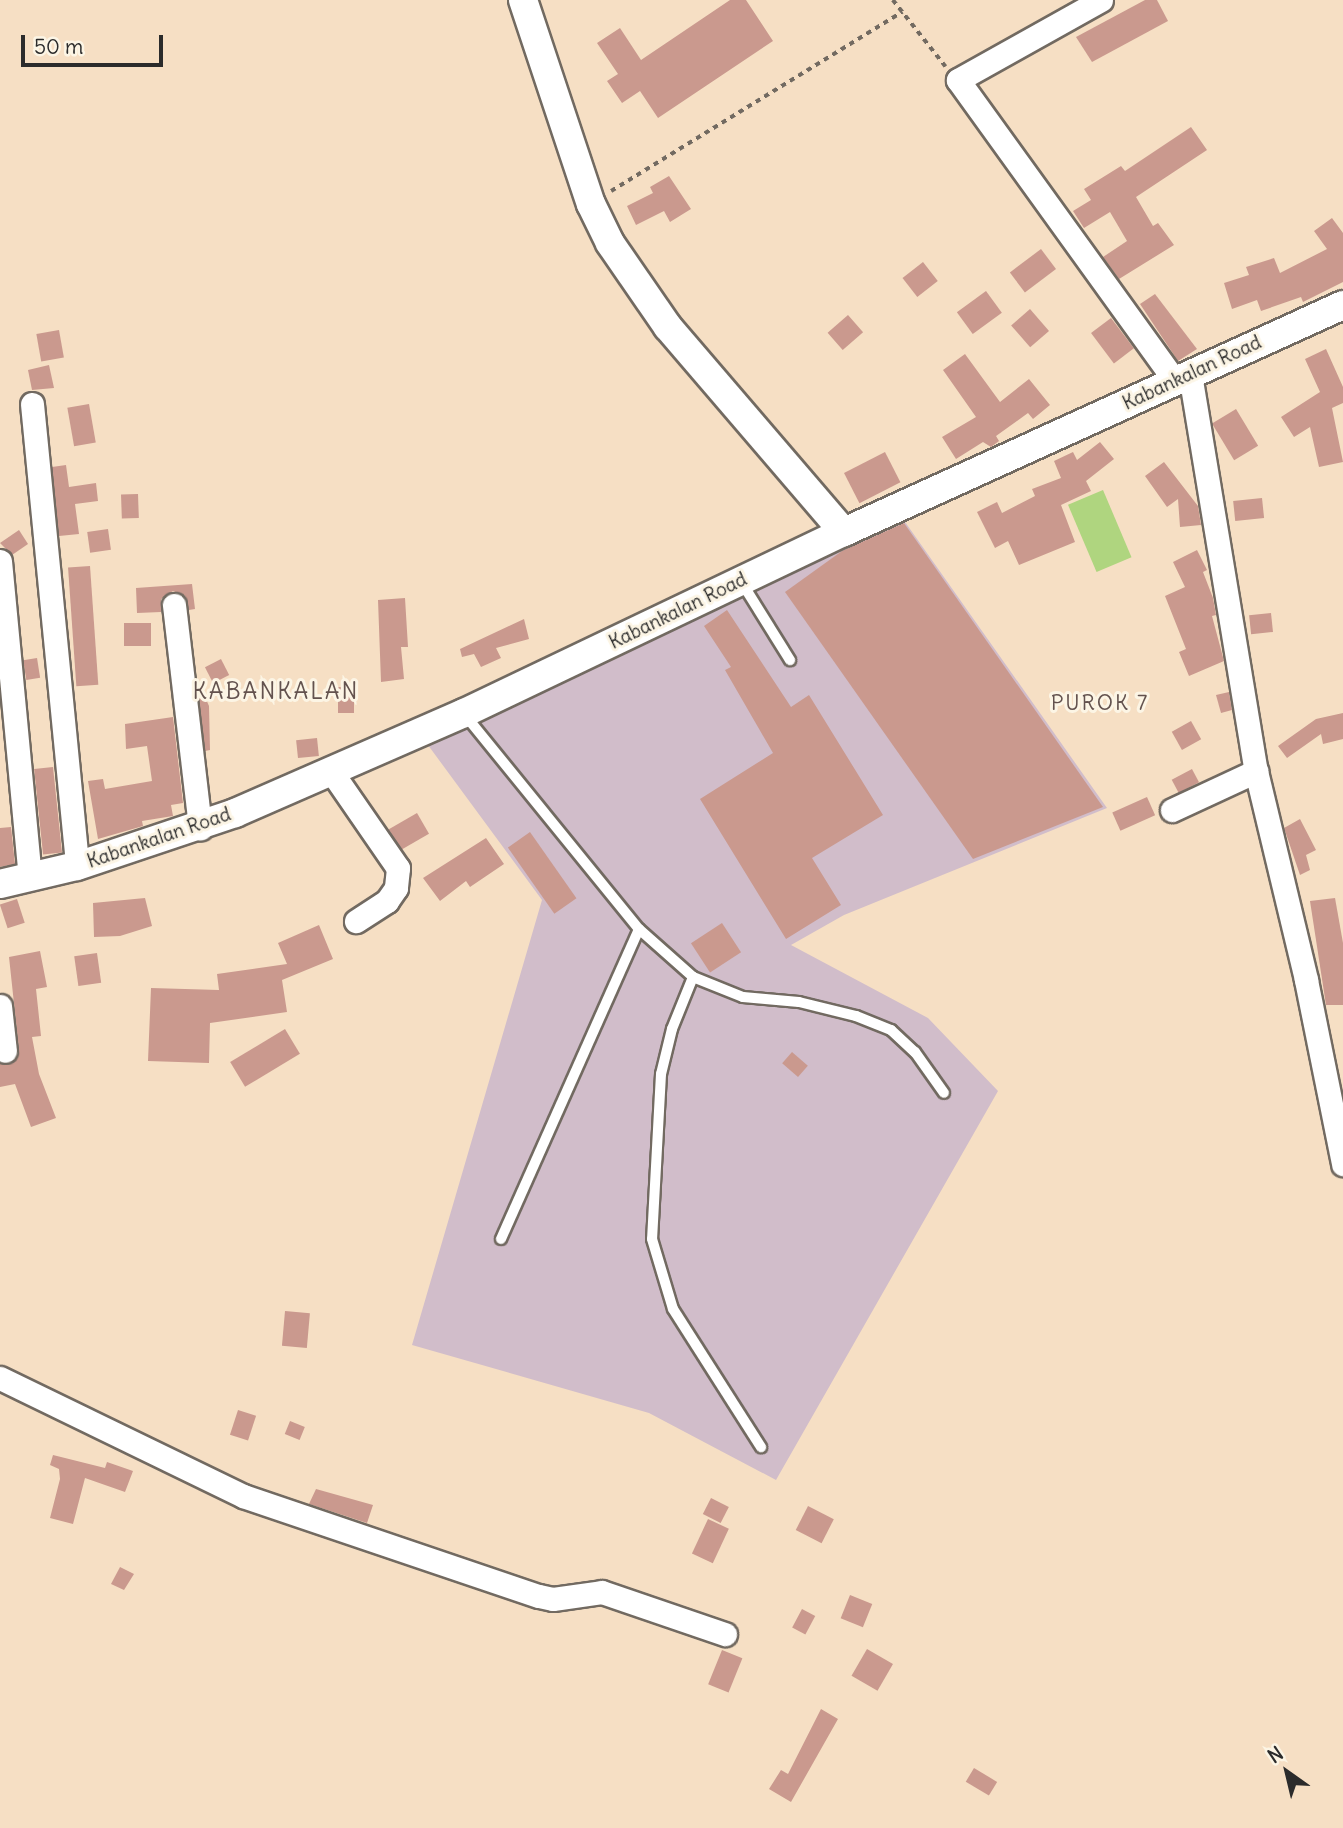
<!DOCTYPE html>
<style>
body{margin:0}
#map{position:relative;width:1343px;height:1828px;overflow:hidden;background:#f6dfc4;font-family:Delius,sans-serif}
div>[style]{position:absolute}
.industrial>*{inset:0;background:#d1bdca}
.green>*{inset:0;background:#afd57f;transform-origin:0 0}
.building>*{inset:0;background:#ca998e;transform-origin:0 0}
.path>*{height:3.5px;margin-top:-1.75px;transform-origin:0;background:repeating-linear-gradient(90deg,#726a61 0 5px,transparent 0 10px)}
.roads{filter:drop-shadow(2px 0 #726a61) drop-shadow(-2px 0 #726a61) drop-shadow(0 2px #726a61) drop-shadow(0 -2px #726a61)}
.service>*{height:10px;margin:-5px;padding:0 5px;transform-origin:5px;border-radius:5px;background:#fff}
.minor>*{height:23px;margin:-11.5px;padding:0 11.5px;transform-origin:11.5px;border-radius:11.5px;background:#fff}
.tertiary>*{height:28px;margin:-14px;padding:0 14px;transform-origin:14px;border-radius:14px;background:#fff}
span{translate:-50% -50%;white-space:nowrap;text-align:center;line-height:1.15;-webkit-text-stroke:6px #fcf5e5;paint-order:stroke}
.street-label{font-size:19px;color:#2b2b2b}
.neighbourhood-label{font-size:21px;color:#63524e;letter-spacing:2px}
.quarter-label{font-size:23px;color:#63524e;letter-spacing:2px}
.north{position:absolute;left:1252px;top:1737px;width:70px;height:70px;-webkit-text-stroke:5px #fcf5e5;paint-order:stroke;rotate:326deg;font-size:19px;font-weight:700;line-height:28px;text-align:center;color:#2b2b2b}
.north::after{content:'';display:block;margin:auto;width:24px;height:32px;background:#2b2b2b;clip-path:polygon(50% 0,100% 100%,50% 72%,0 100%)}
.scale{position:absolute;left:21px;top:35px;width:142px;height:32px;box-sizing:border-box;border:4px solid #2b2b2b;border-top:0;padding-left:9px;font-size:21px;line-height:24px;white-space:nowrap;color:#2b2b2b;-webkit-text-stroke:5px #fcf5e5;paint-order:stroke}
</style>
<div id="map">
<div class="industrial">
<div style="clip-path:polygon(898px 512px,1107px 808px,844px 915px,791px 945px,928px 1018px,998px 1091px,776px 1480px,649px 1413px,412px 1345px,542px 900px,425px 741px)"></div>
</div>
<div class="green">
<div style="left:1103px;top:490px;width:73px;height:38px;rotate:67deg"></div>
</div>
<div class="building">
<div style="clip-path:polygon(730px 0,746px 0,773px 41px,658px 118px,640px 91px,622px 103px,607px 81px,618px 74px,597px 43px,620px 28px,641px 60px)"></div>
<div style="clip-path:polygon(1145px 0,1157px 0,1168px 21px,1092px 62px,1076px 37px)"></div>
<div style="clip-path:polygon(1191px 127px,1207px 150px,1136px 197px,1153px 226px,1158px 223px,1174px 245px,1119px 279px,1103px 257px,1127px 241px,1110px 212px,1084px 228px,1073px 211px,1091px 200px,1084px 189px,1121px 166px,1125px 171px)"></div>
<div style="clip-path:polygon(669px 176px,691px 209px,670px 222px,664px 211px,636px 225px,627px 206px,653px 193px,650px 187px)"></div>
<div style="clip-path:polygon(1332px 218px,1343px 233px,1343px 282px,1303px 302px,1301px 297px,1261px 311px,1257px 300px,1232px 309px,1224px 283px,1249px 275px,1246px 267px,1274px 258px,1280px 273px,1327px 249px,1314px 231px)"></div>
<div style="left:1041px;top:249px;width:25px;height:39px;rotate:53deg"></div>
<div style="left:923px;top:262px;width:24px;height:26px;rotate:52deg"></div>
<div style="left:986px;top:291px;width:27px;height:36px;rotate:54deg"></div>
<div style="clip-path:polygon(1155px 294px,1197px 349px,1178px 361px,1140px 304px)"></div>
<div style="left:1030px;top:309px;width:29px;height:25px;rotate:49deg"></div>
<div style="left:848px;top:315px;width:23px;height:27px;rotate:49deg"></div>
<div style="left:1111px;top:318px;width:38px;height:25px;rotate:53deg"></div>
<div style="left:59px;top:330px;width:28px;height:23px;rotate:80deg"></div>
<div style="clip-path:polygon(1326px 349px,1343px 387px,1343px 403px,1332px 408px,1343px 462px,1319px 467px,1310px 427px,1294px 437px,1281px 417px,1320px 392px,1305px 359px)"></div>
<div style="clip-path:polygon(965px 354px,1000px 402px,1029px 379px,1050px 405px,1033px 419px,1028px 413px,996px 436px,999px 441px,991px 447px,983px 442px,956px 459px,942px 437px,976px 417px,943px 370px)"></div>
<div style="clip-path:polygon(49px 365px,54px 388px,32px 390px,28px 370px)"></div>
<div style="left:89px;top:404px;width:39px;height:22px;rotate:80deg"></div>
<div style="left:1236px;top:409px;width:43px;height:28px;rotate:59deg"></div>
<div style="clip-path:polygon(1100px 442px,1114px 459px,1086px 481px,1091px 491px,1061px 505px,1075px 542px,1019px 565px,1008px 541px,995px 548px,977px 512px,997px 502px,1002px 513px,1035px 496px,1032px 489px,1061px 478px,1054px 461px,1073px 452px,1077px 460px)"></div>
<div style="left:885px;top:452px;width:34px;height:46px;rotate:63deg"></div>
<div style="clip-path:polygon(1164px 462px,1198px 506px,1201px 525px,1180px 527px,1178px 499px,1167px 507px,1145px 476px)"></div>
<div style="clip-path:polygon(66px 465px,69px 487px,96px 483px,98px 501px,75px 504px,79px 534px,59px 536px,52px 467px)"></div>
<div style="left:138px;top:494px;width:24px;height:17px;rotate:88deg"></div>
<div style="left:1262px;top:498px;width:20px;height:29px;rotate:84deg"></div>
<div style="clip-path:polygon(904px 523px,1103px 807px,973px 859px,785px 592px,842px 551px)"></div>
<div style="left:108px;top:529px;width:21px;height:21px;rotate:82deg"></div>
<div style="clip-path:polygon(19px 530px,28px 544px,12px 555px,0 543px)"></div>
<div style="clip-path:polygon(1197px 550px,1207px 570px,1203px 572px,1213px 598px,1216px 615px,1212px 616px,1224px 661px,1189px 676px,1179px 652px,1186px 649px,1165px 596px,1185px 587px,1173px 562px)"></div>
<div style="left:90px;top:566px;width:119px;height:22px;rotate:86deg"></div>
<div style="clip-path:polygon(192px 584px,195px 609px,189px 610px,185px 596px,173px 591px,161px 599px,161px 612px,137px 613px,136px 588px)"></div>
<div style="clip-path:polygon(405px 598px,408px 647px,401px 647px,404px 679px,381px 682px,378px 600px)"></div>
<div style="clip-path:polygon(727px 610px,791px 707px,809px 695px,883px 815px,812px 858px,841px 905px,786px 939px,700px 799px,773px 753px,725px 670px,731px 667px,704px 626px)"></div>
<div style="left:1271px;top:613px;width:19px;height:22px;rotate:84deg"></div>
<div style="clip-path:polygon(524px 619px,529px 639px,496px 648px,501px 658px,481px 667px,474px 654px,462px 657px,460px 649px)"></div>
<div style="left:124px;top:623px;width:27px;height:23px"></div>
<div style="left:37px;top:658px;width:20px;height:14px;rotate:81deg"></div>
<div style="left:221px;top:659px;width:18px;height:18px;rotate:63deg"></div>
<div style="left:338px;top:687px;width:16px;height:26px"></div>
<div style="clip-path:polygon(202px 690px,209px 706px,210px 750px,205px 751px,198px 692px)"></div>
<div style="clip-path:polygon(1229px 692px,1232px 710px,1221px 713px,1216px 695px)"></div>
<div style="clip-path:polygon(1343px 713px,1343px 739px,1323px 744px,1321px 734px,1287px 758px,1278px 746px,1316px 719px)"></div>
<div style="clip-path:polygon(173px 717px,183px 803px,171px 805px,173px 816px,142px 821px,143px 826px,98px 839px,88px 781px,103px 779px,105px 789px,152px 781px,147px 746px,126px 749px,125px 724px)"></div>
<div style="left:1191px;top:721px;width:21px;height:22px;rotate:61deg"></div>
<div style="left:317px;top:738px;width:18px;height:21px;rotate:84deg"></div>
<div style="left:53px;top:767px;width:86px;height:19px;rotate:84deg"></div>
<div style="left:1192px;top:769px;width:15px;height:23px;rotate:62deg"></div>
<div style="left:1147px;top:797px;width:20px;height:38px;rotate:66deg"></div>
<div style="left:417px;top:813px;width:24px;height:33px;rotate:60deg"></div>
<div style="clip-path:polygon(1300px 819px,1316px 850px,1306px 855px,1310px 870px,1300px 875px,1284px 828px)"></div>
<div style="clip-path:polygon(11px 827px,15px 864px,0 867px,0 828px)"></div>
<div style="left:530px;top:832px;width:81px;height:27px;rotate:55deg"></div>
<div style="clip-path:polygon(486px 838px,504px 864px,470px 887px,466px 881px,440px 901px,423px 878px)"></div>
<div style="clip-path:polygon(145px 898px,152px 926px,120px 936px,94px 937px,93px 903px)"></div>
<div style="clip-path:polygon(1335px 898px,1343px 943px,1343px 1005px,1326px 1005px,1310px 901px)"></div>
<div style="left:17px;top:899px;width:25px;height:18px;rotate:72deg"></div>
<div style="left:722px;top:923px;width:35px;height:37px;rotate:57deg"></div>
<div style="clip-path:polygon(319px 925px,333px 959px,282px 980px,287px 1012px,210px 1023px,209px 1063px,148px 1061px,151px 988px,219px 990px,217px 974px,287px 964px,278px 943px)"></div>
<div style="clip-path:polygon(40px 951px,47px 987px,36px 989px,41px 1036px,32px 1037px,39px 1074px,56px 1118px,31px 1127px,15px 1084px,0 1087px,0 1064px,14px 1062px,19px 1050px,9px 957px)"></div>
<div style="left:97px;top:953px;width:30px;height:23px;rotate:82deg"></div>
<div style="left:285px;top:1029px;width:29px;height:64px;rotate:59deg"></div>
<div style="left:792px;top:1052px;width:21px;height:15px;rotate:41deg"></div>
<div style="left:285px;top:1311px;width:25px;height:35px;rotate:5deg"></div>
<div style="left:238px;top:1410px;width:19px;height:26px;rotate:18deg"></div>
<div style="left:290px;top:1421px;width:16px;height:14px;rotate:22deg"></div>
<div style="clip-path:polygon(53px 1455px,105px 1468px,107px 1462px,133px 1471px,125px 1492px,85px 1478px,73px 1524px,50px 1518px,60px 1479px,59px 1469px,50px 1465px)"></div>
<div style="clip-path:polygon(316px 1489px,373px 1505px,367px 1523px,309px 1504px)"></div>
<div style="left:711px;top:1498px;width:20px;height:18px;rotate:27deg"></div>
<div style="left:808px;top:1506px;width:29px;height:27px;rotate:27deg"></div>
<div style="left:708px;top:1519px;width:23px;height:38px;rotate:25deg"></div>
<div style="clip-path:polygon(120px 1567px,134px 1574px,124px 1590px,111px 1584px)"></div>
<div style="left:850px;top:1595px;width:24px;height:25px;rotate:22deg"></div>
<div style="left:802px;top:1609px;width:15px;height:21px;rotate:28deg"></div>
<div style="left:867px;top:1649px;width:30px;height:31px;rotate:30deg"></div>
<div style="left:722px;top:1650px;width:22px;height:37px;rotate:22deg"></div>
<div style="clip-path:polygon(821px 1709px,838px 1719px,791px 1802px,769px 1789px,781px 1770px,788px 1774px)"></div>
<div style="left:974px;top:1768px;width:27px;height:16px;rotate:31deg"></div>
</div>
<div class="path">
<div style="left:893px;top:0;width:85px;rotate:51.7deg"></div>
<div style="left:611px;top:191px;width:342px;rotate:-31.6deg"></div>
</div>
<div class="roads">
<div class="service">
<div style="left:742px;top:583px;width:91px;rotate:58.1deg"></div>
<div style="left:465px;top:715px;width:276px;rotate:50.9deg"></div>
<div style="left:639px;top:929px;width:72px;rotate:41.6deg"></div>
<div style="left:693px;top:977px;width:54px;rotate:21.8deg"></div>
<div style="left:743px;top:997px;width:56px;rotate:5.1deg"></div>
<div style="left:799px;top:1002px;width:59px;rotate:13.8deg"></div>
<div style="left:856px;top:1016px;width:38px;rotate:22deg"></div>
<div style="left:891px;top:1030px;width:33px;rotate:43deg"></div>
<div style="left:915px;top:1052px;width:50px;rotate:54.7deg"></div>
<div style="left:693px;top:977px;width:56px;rotate:112deg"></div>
<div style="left:672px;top:1029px;width:46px;rotate:103.7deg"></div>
<div style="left:661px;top:1074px;width:165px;rotate:93.1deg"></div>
<div style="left:652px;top:1239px;width:73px;rotate:73.3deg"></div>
<div style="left:673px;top:1309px;width:164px;rotate:57.5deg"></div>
<div style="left:501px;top:1239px;width:339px;rotate:-66deg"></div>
</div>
<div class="minor">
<div style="left:1101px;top:0;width:164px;rotate:150.8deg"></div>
<div style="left:958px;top:80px;width:371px;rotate:54.2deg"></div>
<div style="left:1190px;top:374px;width:402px;rotate:80.6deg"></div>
<div style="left:1256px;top:771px;width:215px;rotate:76.5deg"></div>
<div style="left:1306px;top:980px;width:188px;rotate:78.6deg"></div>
<div style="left:32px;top:404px;width:464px;rotate:84.4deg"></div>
<div style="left:0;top:561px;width:317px;rotate:84.6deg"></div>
<div style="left:174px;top:605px;width:225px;rotate:83.3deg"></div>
<div style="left:331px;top:771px;width:118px;rotate:55.4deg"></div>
<div style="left:398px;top:868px;width:20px;rotate:96deg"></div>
<div style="left:396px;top:888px;width:16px;rotate:125deg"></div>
<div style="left:387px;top:901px;width:37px;rotate:147deg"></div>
<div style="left:1172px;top:810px;width:93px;rotate:-24.9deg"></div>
<div style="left:0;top:1006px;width:45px;rotate:83.7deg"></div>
<div style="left:0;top:1378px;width:270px;rotate:25.9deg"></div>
<div style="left:243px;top:1496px;width:312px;rotate:18.7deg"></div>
<div style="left:539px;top:1596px;width:14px;rotate:12deg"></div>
<div style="left:553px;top:1599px;width:49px;rotate:-8.1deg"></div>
<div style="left:602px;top:1592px;width:130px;rotate:18.9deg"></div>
</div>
<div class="tertiary">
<div style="left:523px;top:0;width:215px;rotate:71.6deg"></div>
<div style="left:591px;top:204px;width:43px;rotate:64deg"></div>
<div style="left:610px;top:243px;width:102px;rotate:55.4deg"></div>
<div style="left:668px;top:327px;width:270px;rotate:49.4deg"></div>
<div style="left:0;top:884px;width:79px;rotate:-13.2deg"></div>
<div style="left:77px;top:866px;width:167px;rotate:-18.5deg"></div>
<div style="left:235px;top:813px;width:250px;rotate:-23.6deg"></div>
<div style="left:464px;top:713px;width:421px;rotate:-25.5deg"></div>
<div style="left:844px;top:532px;width:548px;rotate:-24.46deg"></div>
</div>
</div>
<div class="street-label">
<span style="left:1192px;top:373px;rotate:-25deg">Kabankalan Road</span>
<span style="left:678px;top:611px;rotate:-26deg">Kabankalan Road</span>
<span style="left:159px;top:838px;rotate:-19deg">Kabankalan Road</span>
</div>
<div class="neighbourhood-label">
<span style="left:1100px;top:703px">PUROK 7</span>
</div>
<div class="quarter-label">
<span style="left:276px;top:691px">KABANKALAN</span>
</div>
<div class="north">N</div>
<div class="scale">50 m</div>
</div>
